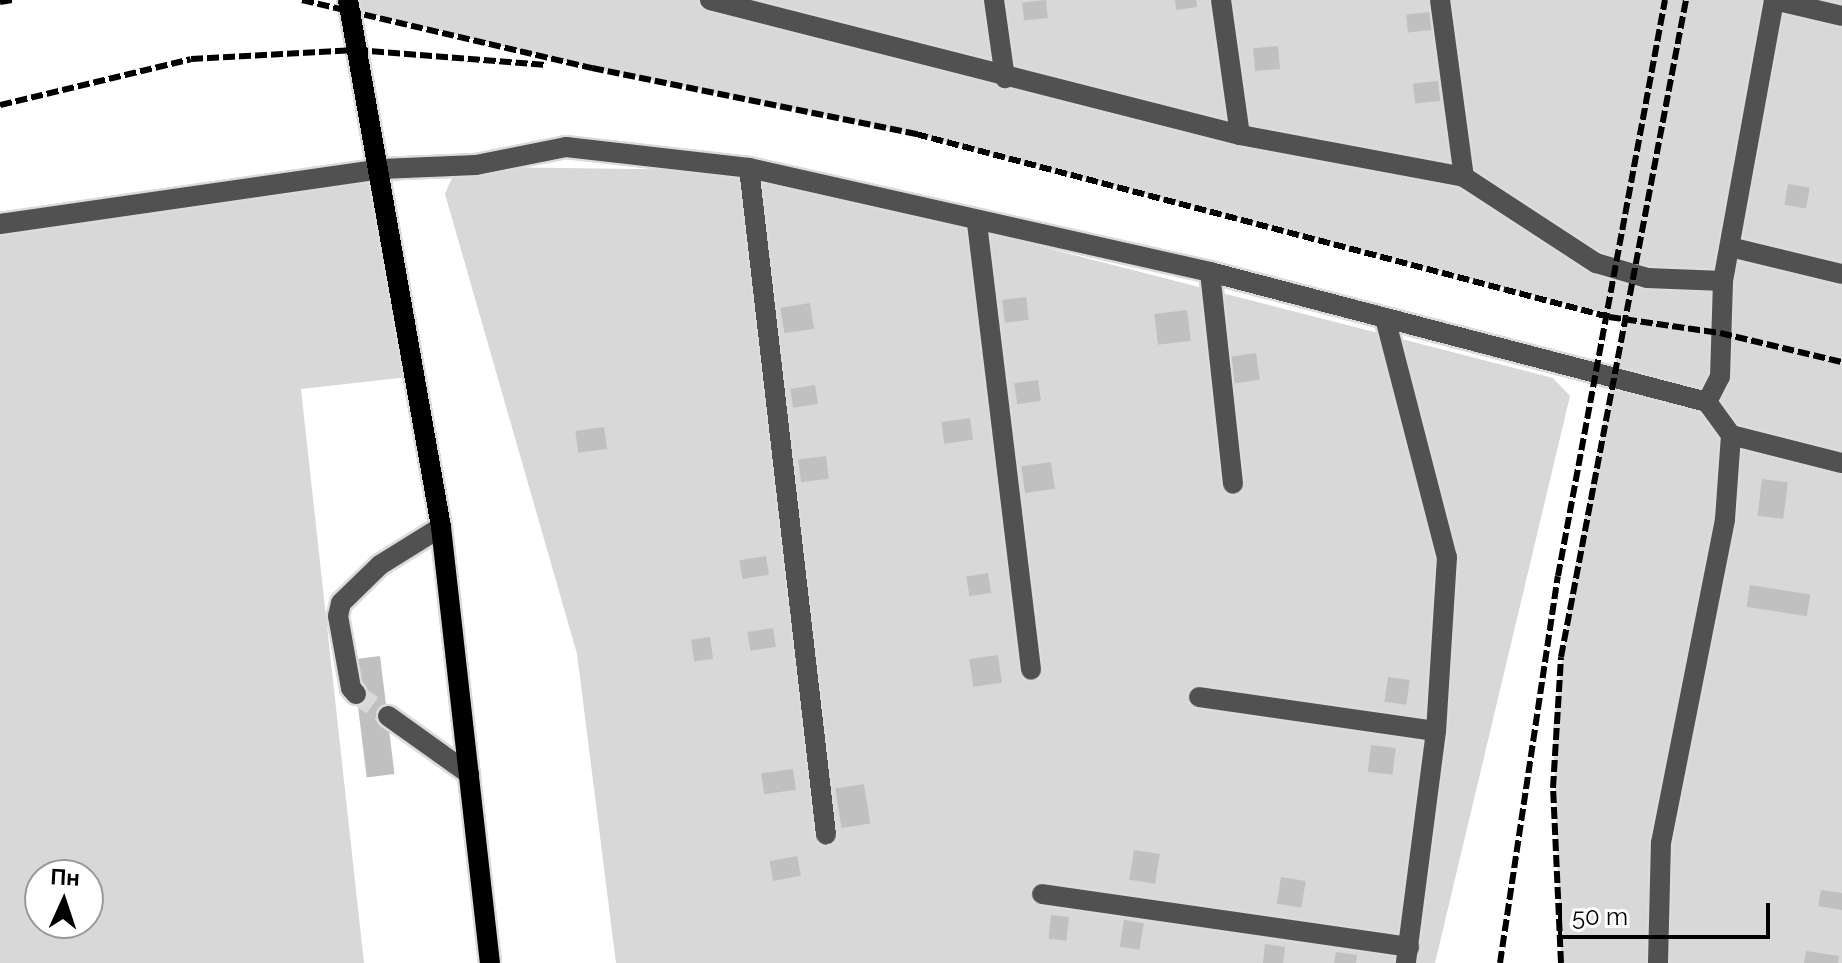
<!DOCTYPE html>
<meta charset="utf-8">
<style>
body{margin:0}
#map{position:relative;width:1842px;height:963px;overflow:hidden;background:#fff;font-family:Raleway,sans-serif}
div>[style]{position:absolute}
.green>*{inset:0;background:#d8d8d8}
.building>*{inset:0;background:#c0c0c0;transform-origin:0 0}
.minor-tunnel>*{height:20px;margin-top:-10px;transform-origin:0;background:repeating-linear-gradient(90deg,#d9d9d9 0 20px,transparent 0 30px)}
.roads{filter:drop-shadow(2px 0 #dbdbdb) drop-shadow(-2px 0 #dbdbdb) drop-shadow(0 2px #dbdbdb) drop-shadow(0 -2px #dbdbdb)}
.minor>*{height:20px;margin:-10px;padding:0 10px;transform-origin:10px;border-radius:10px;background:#515151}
.major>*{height:20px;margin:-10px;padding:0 10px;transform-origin:10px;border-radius:10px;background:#000}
.rail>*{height:6px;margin-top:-3px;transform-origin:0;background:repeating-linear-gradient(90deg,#000 0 12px,transparent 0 16px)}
span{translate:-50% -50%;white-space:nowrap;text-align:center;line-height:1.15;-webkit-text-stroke:7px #fff;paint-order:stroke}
.north{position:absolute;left:24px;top:859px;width:80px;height:80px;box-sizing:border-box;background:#fff;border:2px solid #999;border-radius:50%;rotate:3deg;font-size:22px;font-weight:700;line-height:32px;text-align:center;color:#000}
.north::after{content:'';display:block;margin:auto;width:28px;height:36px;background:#000;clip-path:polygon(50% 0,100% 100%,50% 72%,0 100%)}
.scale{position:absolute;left:1558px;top:903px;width:212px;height:36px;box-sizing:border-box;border:4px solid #000;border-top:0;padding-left:10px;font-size:24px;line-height:28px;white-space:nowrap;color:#000;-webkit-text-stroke:6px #fff;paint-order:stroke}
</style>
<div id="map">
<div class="green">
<div style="clip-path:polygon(350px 0,1842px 0,1842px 963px,1561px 963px,1553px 729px,1572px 582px,1624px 319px,916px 134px,592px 68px,349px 9px)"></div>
<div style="clip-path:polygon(496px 167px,709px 170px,817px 189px,1553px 378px,1570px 396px,1435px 963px,616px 963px,577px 654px,445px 194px,453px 175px)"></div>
<div style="clip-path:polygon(evenodd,381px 169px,417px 376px,301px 389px,364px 963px,0 963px,0 224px,381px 169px,40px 875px,88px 875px,88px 923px,40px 923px,40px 875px)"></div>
</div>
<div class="building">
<div style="left:1046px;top:0;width:18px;height:24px;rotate:84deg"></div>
<div style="clip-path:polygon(1175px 0,1196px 0,1197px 7px,1176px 10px)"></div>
<div style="left:1430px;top:12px;width:18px;height:24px;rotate:84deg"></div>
<div style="left:1278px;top:46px;width:23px;height:25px;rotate:85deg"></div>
<div style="left:1438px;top:81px;width:20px;height:25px;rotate:84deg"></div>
<div style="left:1788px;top:184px;width:22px;height:21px;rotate:10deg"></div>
<div style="left:1026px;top:297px;width:23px;height:24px;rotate:83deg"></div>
<div style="left:810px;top:303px;width:26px;height:30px;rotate:81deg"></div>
<div style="left:1187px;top:310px;width:31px;height:33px;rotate:83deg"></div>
<div style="left:1256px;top:353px;width:27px;height:30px;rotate:82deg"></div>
<div style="left:1038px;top:380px;width:21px;height:24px;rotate:82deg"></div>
<div style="left:815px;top:385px;width:19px;height:25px;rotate:81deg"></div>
<div style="left:970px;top:418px;width:22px;height:29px;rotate:82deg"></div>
<div style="left:604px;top:427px;width:22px;height:29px;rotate:82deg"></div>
<div style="left:826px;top:456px;width:23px;height:28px;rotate:83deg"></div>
<div style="left:1051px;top:462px;width:27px;height:30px;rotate:82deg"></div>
<div style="left:1762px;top:479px;width:26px;height:37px;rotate:7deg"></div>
<div style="left:766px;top:556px;width:19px;height:27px;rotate:81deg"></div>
<div style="left:988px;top:573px;width:20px;height:22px;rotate:81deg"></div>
<div style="left:1750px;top:585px;width:61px;height:22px;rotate:9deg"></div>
<div style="left:773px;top:628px;width:19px;height:26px;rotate:81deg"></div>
<div style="left:710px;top:637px;width:22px;height:19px;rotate:82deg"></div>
<div style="left:998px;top:655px;width:28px;height:29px;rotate:82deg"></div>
<div style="left:380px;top:656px;width:119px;height:28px;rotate:83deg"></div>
<div style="left:1388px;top:677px;width:22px;height:25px;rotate:8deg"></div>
<div style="left:1371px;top:745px;width:25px;height:27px;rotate:7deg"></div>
<div style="left:793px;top:769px;width:21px;height:32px;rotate:82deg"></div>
<div style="left:864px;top:784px;width:40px;height:29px;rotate:81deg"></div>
<div style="left:1134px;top:850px;width:26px;height:30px;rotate:9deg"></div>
<div style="left:797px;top:856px;width:20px;height:28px;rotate:79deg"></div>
<div style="left:1281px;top:877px;width:25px;height:27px;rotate:9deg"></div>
<div style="clip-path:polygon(1821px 890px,1842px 893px,1842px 910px,1818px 906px)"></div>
<div style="left:1051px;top:915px;width:18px;height:24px;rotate:6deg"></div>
<div style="left:1124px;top:920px;width:20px;height:27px;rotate:9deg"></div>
<div style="clip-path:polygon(1265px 944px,1285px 947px,1283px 963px,1263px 963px)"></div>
<div style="clip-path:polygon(1806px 951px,1839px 956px,1838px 963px,1804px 963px)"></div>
<div style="clip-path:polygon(1336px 952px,1357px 955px,1356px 963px,1334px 963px)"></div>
</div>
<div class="minor-tunnel">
<div style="left:356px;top:694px;width:39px;rotate:35deg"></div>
</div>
<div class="roads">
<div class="minor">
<div style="left:710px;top:0;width:547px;rotate:14.29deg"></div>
<div style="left:1240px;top:135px;width:228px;rotate:10.6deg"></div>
<div style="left:1464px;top:177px;width:158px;rotate:33.1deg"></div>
<div style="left:1596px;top:263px;width:53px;rotate:16.4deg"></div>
<div style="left:1647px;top:278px;width:76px;rotate:2.3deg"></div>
<div style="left:994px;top:0;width:79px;rotate:82deg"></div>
<div style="left:1221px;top:0;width:136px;rotate:82deg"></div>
<div style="left:1440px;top:0;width:179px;rotate:82.3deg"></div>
<div style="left:1774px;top:0;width:70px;rotate:13.2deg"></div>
<div style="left:749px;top:168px;width:671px;rotate:83.41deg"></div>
<div style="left:977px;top:223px;width:450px;rotate:83.1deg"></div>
<div style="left:0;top:224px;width:385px;rotate:-8.2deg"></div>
<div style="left:381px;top:169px;width:95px;rotate:-2.4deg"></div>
<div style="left:476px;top:165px;width:92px;rotate:-11.3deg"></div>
<div style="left:566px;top:147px;width:184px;rotate:6.5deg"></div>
<div style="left:749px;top:168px;width:473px;rotate:12.7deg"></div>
<div style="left:1210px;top:272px;width:514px;rotate:14.66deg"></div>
<div style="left:1707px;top:402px;width:41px;rotate:54deg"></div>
<div style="left:1731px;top:435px;width:114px;rotate:14.2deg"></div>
<div style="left:1730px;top:247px;width:115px;rotate:13.6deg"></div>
<div style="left:1210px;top:272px;width:213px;rotate:83.8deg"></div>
<div style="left:1385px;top:318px;width:247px;rotate:75.5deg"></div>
<div style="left:1447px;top:557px;width:174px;rotate:93.6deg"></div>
<div style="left:1436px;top:731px;width:234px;rotate:97.4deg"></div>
<div style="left:1707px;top:402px;width:28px;rotate:-63deg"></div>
<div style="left:1720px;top:377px;width:96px;rotate:-88.2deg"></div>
<div style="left:1723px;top:281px;width:286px;rotate:-79.7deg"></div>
<div style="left:356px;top:694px;width:8px;rotate:-130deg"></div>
<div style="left:351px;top:688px;width:73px;rotate:-100.2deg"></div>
<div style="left:338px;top:616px;width:13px;rotate:-77deg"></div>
<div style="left:341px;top:603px;width:54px;rotate:-44.3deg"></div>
<div style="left:380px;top:565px;width:72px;rotate:-31.9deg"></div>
<div style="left:1199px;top:697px;width:239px;rotate:8.2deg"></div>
<div style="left:388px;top:716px;width:100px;rotate:35.6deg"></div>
<div style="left:1042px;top:894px;width:371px;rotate:8.2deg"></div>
<div style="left:1658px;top:963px;width:120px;rotate:-88.6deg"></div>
<div style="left:1661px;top:843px;width:330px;rotate:-78.8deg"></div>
<div style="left:1725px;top:519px;width:84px;rotate:-85.9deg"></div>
</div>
<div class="major">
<div style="left:348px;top:0;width:535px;rotate:79.99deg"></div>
<div style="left:441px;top:527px;width:439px;rotate:83.6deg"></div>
</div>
</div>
<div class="rail">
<div style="left:302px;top:0;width:298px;rotate:13.2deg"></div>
<div style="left:592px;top:68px;width:331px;rotate:11.5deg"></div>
<div style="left:916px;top:134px;width:717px;rotate:14.79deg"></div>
<div style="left:1609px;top:317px;width:112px;rotate:8.2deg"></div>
<div style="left:1720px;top:333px;width:125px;rotate:13.4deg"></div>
<div style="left:0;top:2px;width:12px;rotate:-9deg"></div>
<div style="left:0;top:105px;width:196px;rotate:-13.5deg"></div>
<div style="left:191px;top:59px;width:165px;rotate:-3.1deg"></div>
<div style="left:356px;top:50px;width:191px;rotate:4.5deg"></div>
<div style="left:1500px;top:963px;width:391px;rotate:-81.5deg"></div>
<div style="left:1558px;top:576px;width:586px;rotate:-79.48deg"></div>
<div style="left:1561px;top:963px;width:175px;rotate:-92.6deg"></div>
<div style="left:1553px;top:788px;width:131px;rotate:-86.5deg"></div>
<div style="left:1561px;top:657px;width:669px;rotate:-79.23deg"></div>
</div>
<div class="north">Пн</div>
<div class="scale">50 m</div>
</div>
